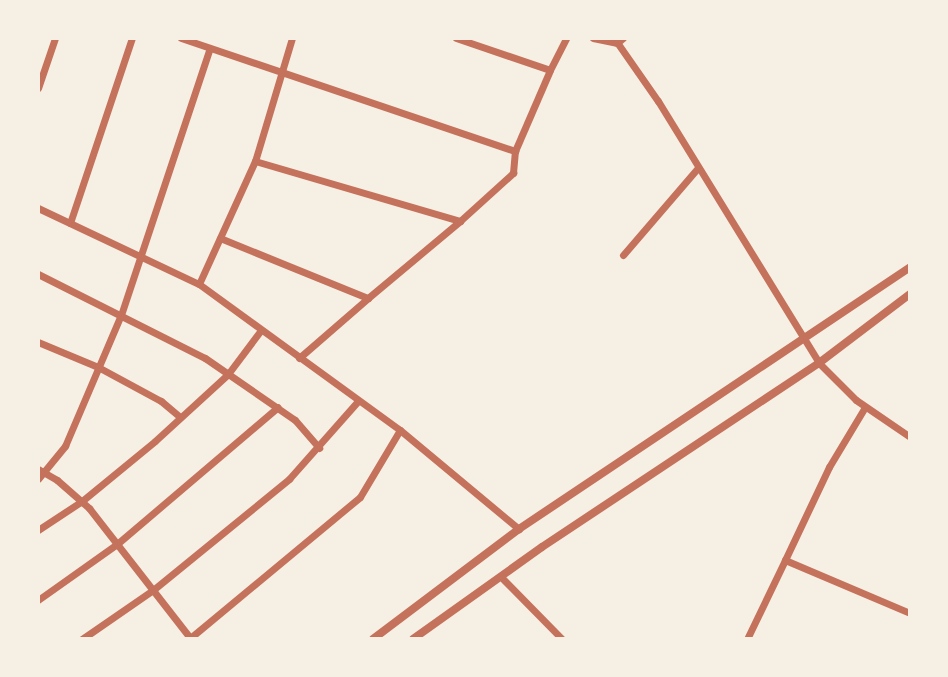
<!DOCTYPE html>
<style>
body{margin:0}
#map{position:relative;width:948px;height:677px;overflow:hidden;background:#f6efe4;font-family:"Zilla Slab",serif}
div>[style]{position:absolute}
.minor>*{height:7px;margin:-3.5px;padding:0 3.5px;transform-origin:3.5px;border-radius:3.5px;background:#c5725c}
.tertiary>*{height:8px;margin:-4px;padding:0 4px;transform-origin:4px;border-radius:4px;background:#c5725c}
span{translate:-50% -50%;white-space:nowrap;text-align:center;line-height:1.15;-webkit-text-stroke:7px #f6efe4;paint-order:stroke}
.frame{position:absolute;inset:0;border:40px solid #f6efe4;pointer-events:none}
</style>
<div id="map">
<div class="minor">
<div style="left:181px;top:38px;width:353px;rotate:18.7deg"></div>
<div style="left:515px;top:151px;width:88px;rotate:-66.6deg"></div>
<div style="left:292px;top:38px;width:128px;rotate:106.7deg"></div>
<div style="left:255px;top:161px;width:214px;rotate:16.3deg"></div>
<div style="left:460px;top:221px;width:72px;rotate:-42.2deg"></div>
<div style="left:513px;top:173px;width:22px;rotate:-85deg"></div>
<div style="left:456px;top:38px;width:99px;rotate:18.8deg"></div>
<div style="left:550px;top:70px;width:36px;rotate:-63deg"></div>
<div style="left:593px;top:38px;width:25px;rotate:12deg"></div>
<div style="left:617px;top:43px;width:8px;rotate:-40deg"></div>
<div style="left:614px;top:38px;width:77px;rotate:55.1deg"></div>
<div style="left:658px;top:101px;width:308px;rotate:58.4deg"></div>
<div style="left:819px;top:363px;width:52px;rotate:45deg"></div>
<div style="left:856px;top:400px;width:65px;rotate:34.4deg"></div>
<div style="left:38px;top:88px;width:53px;rotate:-71.2deg"></div>
<div style="left:255px;top:161px;width:135px;rotate:114.5deg"></div>
<div style="left:199px;top:284px;width:248px;rotate:36deg"></div>
<div style="left:400px;top:430px;width:155px;rotate:39.8deg"></div>
<div style="left:38px;top:208px;width:178px;rotate:25.3deg"></div>
<div style="left:70px;top:223px;width:195px;rotate:-71.5deg"></div>
<div style="left:220px;top:238px;width:160px;rotate:22.1deg"></div>
<div style="left:368px;top:298px;width:120px;rotate:-39.9deg"></div>
<div style="left:623px;top:255px;width:113px;rotate:-49.3deg"></div>
<div style="left:38px;top:274px;width:187px;rotate:26.7deg"></div>
<div style="left:205px;top:358px;width:109px;rotate:34.6deg"></div>
<div style="left:295px;top:420px;width:37px;rotate:49deg"></div>
<div style="left:38px;top:342px;width:65px;rotate:22.6deg"></div>
<div style="left:98px;top:367px;width:72px;rotate:28.4deg"></div>
<div style="left:161px;top:401px;width:25px;rotate:40deg"></div>
<div style="left:299px;top:358px;width:91px;rotate:-41deg"></div>
<div style="left:38px;top:469px;width:22px;rotate:30deg"></div>
<div style="left:57px;top:480px;width:43px;rotate:41.2deg"></div>
<div style="left:89px;top:508px;width:166px;rotate:52.1deg"></div>
<div style="left:38px;top:479px;width:43px;rotate:-50.7deg"></div>
<div style="left:65px;top:446px;width:142px;rotate:-66.9deg"></div>
<div style="left:121px;top:315px;width:281px;rotate:-71.6deg"></div>
<div style="left:38px;top:530px;width:53px;rotate:-33.4deg"></div>
<div style="left:82px;top:501px;width:94px;rotate:-39.4deg"></div>
<div style="left:155px;top:441px;width:99px;rotate:-42.5deg"></div>
<div style="left:228px;top:374px;width:55px;rotate:-53.1deg"></div>
<div style="left:785px;top:560px;width:103px;rotate:-64.7deg"></div>
<div style="left:829px;top:467px;width:70px;rotate:-59deg"></div>
<div style="left:503px;top:579px;width:84px;rotate:45.5deg"></div>
<div style="left:38px;top:600px;width:97px;rotate:-35.3deg"></div>
<div style="left:117px;top:544px;width:211px;rotate:-40.4deg"></div>
<div style="left:82px;top:639px;width:86px;rotate:-34.6deg"></div>
<div style="left:153px;top:590px;width:176px;rotate:-39.2deg"></div>
<div style="left:289px;top:479px;width:104px;rotate:-48.5deg"></div>
<div style="left:189px;top:639px;width:222px;rotate:-39.7deg"></div>
<div style="left:360px;top:497px;width:78px;rotate:-59.2deg"></div>
<div style="left:747px;top:639px;width:88px;rotate:-64.3deg"></div>
<div style="left:785px;top:560px;width:136px;rotate:23deg"></div>
</div>
<div class="tertiary">
<div style="left:373px;top:639px;width:183px;rotate:-37deg"></div>
<div style="left:519px;top:529px;width:471px;rotate:-33.8deg"></div>
<div style="left:413px;top:639px;width:158px;rotate:-35.5deg"></div>
<div style="left:542px;top:547px;width:333px;rotate:-33.6deg"></div>
<div style="left:819px;top:363px;width:114px;rotate:-37.2deg"></div>
</div>
<div class="frame"></div>
</div>
